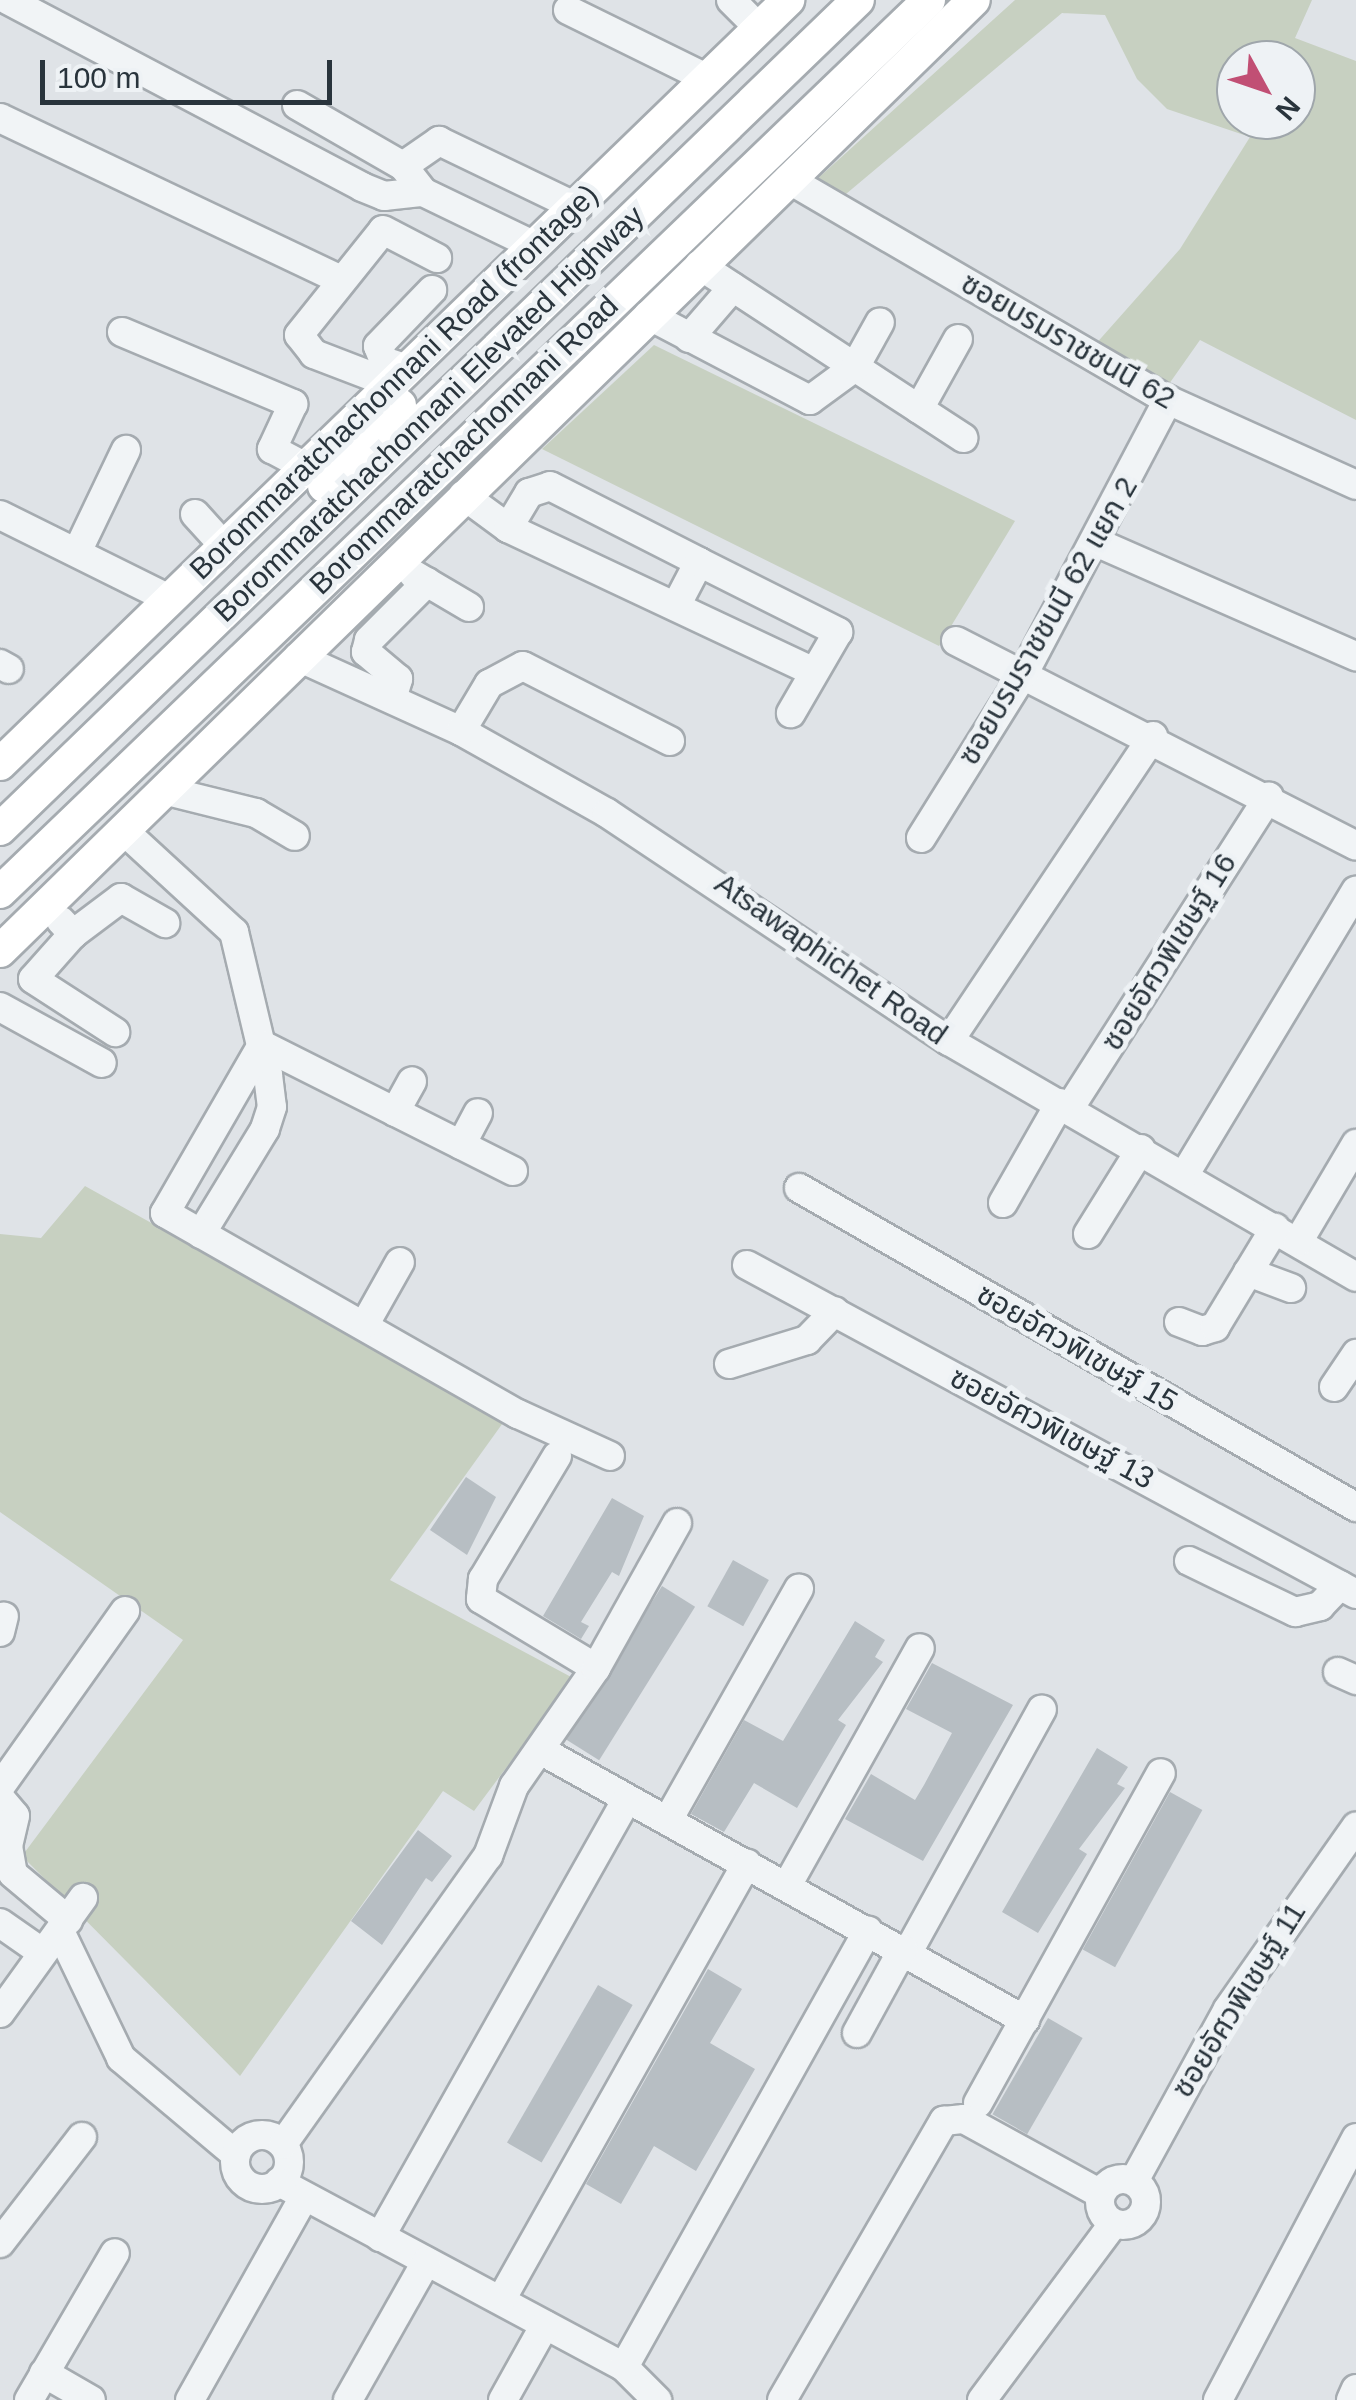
<!DOCTYPE html>
<meta charset="utf-8">
<style>
body{margin:0}
#map{position:relative;width:1356px;height:2400px;overflow:hidden;background:#dfe3e7;font-family:Helvetica,"Noto Sans Thai",sans-serif}
div>[style]{position:absolute}
.green>*{inset:0;background:#c7d0c1}
.building>*{inset:0;background:#b7bec3;transform-origin:0 0}
.roads{filter:drop-shadow(2px 0 #a5abb0) drop-shadow(-2px 0 #a5abb0) drop-shadow(0 2px #a5abb0) drop-shadow(0 -2px #a5abb0)}
.minor>*{height:28px;margin:-14px;padding:0 14px;transform-origin:14px;border-radius:14px;background:#f1f4f6}
.minor>.ring{margin:-14px;padding:0;box-sizing:content-box;background:none;border:28px solid #f1f4f6;border-radius:50%}
.major>*{height:32px;margin:-16px;padding:0 16px;transform-origin:16px;border-radius:16px;background:#fff}
span{translate:-50% -50%;white-space:nowrap;text-align:center;line-height:1.15;-webkit-text-stroke:10px #eef2f5;paint-order:stroke}
.street-label{font-size:30px;color:#29343c}
.north{position:absolute;left:1216px;top:40px;width:100px;height:100px;box-sizing:border-box;background:#eef2f5;border:2px solid #9fa6ab;border-radius:50%;rotate:130deg;font-size:28px;font-weight:700;line-height:40px;text-align:center;color:#29343c}
.north::after{content:'';display:block;margin:auto;width:35px;height:45px;background:#c14f74;clip-path:polygon(50% 0,100% 100%,50% 72%,0 100%)}
.scale{position:absolute;left:40px;top:60px;width:292px;height:45px;box-sizing:border-box;border:5px solid #29343c;border-top:0;padding-left:12px;font-size:30px;line-height:35px;white-space:nowrap;color:#29343c;-webkit-text-stroke:8px #eef2f5;paint-order:stroke}
</style>
<div id="map">
<div class="green">
<div style="clip-path:polygon(evenodd,1015px 0,1312px 0,1295px 38px,1356px 61px,1356px 420px,1200px 340px,1169px 384px,1094px 346px,1180px 249px,1250px 137px,1167px 109px,1137px 79px,1105px 15px,1062px 13px,840px 199px,815px 181px,1015px 0,1236px 60px,1296px 60px,1296px 120px,1236px 120px,1236px 60px)"></div>
<div style="clip-path:polygon(654px 345px,1015px 521px,939px 646px,542px 449px)"></div>
<div style="clip-path:polygon(85px 1186px,505px 1420px,390px 1580px,573px 1678px,474px 1811px,443px 1791px,240px 2076px,22px 1856px,183px 1640px,0 1512px,0 1234px,41px 1238px)"></div>
</div>
<div class="building">
<div style="clip-path:polygon(466px 1477px,496px 1497px,467px 1555px,430px 1530px)"></div>
<div style="clip-path:polygon(612px 1498px,644px 1516px,619px 1576px,612px 1572px,581px 1622px,589px 1626px,581px 1639px,543px 1616px)"></div>
<div style="left:733px;top:1560px;width:41px;height:53px;rotate:29deg"></div>
<div style="left:662px;top:1586px;width:39px;height:181px;rotate:32deg"></div>
<div style="clip-path:polygon(855px 1621px,885px 1640px,875px 1657px,883px 1662px,838px 1720px,846px 1725px,797px 1808px,754px 1783px,724px 1832px,691px 1814px,744px 1720px,783px 1741px)"></div>
<div style="clip-path:polygon(932px 1663px,1013px 1705px,923px 1861px,845px 1819px,871px 1774px,915px 1800px,924px 1785px,952px 1733px,906px 1709px)"></div>
<div style="clip-path:polygon(1097px 1748px,1128px 1767px,1117px 1784px,1125px 1788px,1079px 1849px,1087px 1854px,1038px 1933px,1002px 1912px)"></div>
<div style="left:1170px;top:1792px;width:37px;height:180px;rotate:29deg"></div>
<div style="clip-path:polygon(418px 1830px,452px 1856px,432px 1882px,426px 1878px,382px 1945px,351px 1921px)"></div>
<div style="clip-path:polygon(708px 1969px,742px 1989px,710px 2043px,755px 2069px,696px 2171px,654px 2146px,621px 2204px,586px 2184px)"></div>
<div style="left:598px;top:1985px;width:40px;height:182px;rotate:30deg"></div>
<div style="left:1048px;top:2018px;width:40px;height:111px;rotate:30deg"></div>
</div>
<div class="roads">
<div class="minor">
<div style="left:8px;top:0;width:400px;rotate:27.8deg"></div>
<div style="left:362px;top:187px;width:24px;rotate:22deg"></div>
<div style="left:384px;top:196px;width:39px;rotate:-6deg"></div>
<div style="left:731px;top:0;width:40px;rotate:45deg"></div>
<div style="left:568px;top:10px;width:156px;rotate:26.2deg"></div>
<div style="left:297px;top:105px;width:122px;rotate:29.9deg"></div>
<div style="left:403px;top:166px;width:33px;rotate:52deg"></div>
<div style="left:423px;top:192px;width:124px;rotate:25.7deg"></div>
<div style="left:0;top:118px;width:375px;rotate:25.4deg"></div>
<div style="left:403px;top:166px;width:44px;rotate:-34.8deg"></div>
<div style="left:439px;top:141px;width:152px;rotate:25.7deg"></div>
<div style="left:788px;top:179px;width:440px;rotate:30.2deg"></div>
<div style="left:1168px;top:400px;width:206px;rotate:24.3deg"></div>
<div style="left:699px;top:265px;width:316px;rotate:33.2deg"></div>
<div style="left:648px;top:315px;width:183px;rotate:27.7deg"></div>
<div style="left:810px;top:400px;width:56px;rotate:-36.3deg"></div>
<div style="left:855px;top:367px;width:51px;rotate:-60.9deg"></div>
<div style="left:122px;top:332px;width:186px;rotate:22.8deg"></div>
<div style="left:293px;top:404px;width:50px;rotate:115deg"></div>
<div style="left:272px;top:449px;width:38px;rotate:28deg"></div>
<div style="left:689px;top:338px;width:67px;rotate:-49.2deg"></div>
<div style="left:408px;top:369px;width:25px;rotate:-162deg"></div>
<div style="left:384px;top:361px;width:16px;rotate:-112deg"></div>
<div style="left:378px;top:346px;width:78px;rotate:-46deg"></div>
<div style="left:392px;top:384px;width:84px;rotate:-159deg"></div>
<div style="left:314px;top:354px;width:24px;rotate:-128deg"></div>
<div style="left:299px;top:335px;width:134px;rotate:-51.3deg"></div>
<div style="left:383px;top:230px;width:61px;rotate:27.4deg"></div>
<div style="left:919px;top:409px;width:80px;rotate:-60.9deg"></div>
<div style="left:463px;top:495px;width:56px;rotate:36.3deg"></div>
<div style="left:508px;top:528px;width:338px;rotate:25.2deg"></div>
<div style="left:195px;top:514px;width:43px;rotate:47.8deg"></div>
<div style="left:0;top:515px;width:189px;rotate:26.4deg"></div>
<div style="left:508px;top:528px;width:41px;rotate:-59deg"></div>
<div style="left:529px;top:493px;width:22px;rotate:-18deg"></div>
<div style="left:550px;top:486px;width:167px;rotate:27deg"></div>
<div style="left:699px;top:562px;width:50px;rotate:117.6deg"></div>
<div style="left:1098px;top:543px;width:282px;rotate:23.7deg"></div>
<div style="left:78px;top:550px;width:111px;rotate:-64.4deg"></div>
<div style="left:699px;top:562px;width:156px;rotate:26.7deg"></div>
<div style="left:838px;top:632px;width:94px;rotate:120.1deg"></div>
<div style="left:413px;top:574px;width:65px;rotate:30.5deg"></div>
<div style="left:956px;top:641px;width:449px;rotate:27.1deg"></div>
<div style="left:298px;top:657px;width:179px;rotate:24.4deg"></div>
<div style="left:461px;top:731px;width:167px;rotate:29.3deg"></div>
<div style="left:607px;top:813px;width:411px;rotate:33.7deg"></div>
<div style="left:949px;top:1041px;width:470px;rotate:30.1deg"></div>
<div style="left:0;top:664px;width:10px;rotate:29deg"></div>
<div style="left:392px;top:699px;width:21px;rotate:-73deg"></div>
<div style="left:398px;top:679px;width:42px;rotate:-139.8deg"></div>
<div style="left:366px;top:652px;width:12px;rotate:-76deg"></div>
<div style="left:369px;top:640px;width:82px;rotate:-45deg"></div>
<div style="left:461px;top:731px;width:55px;rotate:-59.2deg"></div>
<div style="left:489px;top:684px;width:38px;rotate:-28deg"></div>
<div style="left:523px;top:666px;width:165px;rotate:27deg"></div>
<div style="left:163px;top:790px;width:96px;rotate:13.9deg"></div>
<div style="left:256px;top:813px;width:45px;rotate:30.5deg"></div>
<div style="left:123px;top:830px;width:151px;rotate:42.6deg"></div>
<div style="left:234px;top:932px;width:147px;rotate:76.6deg"></div>
<div style="left:268px;top:1075px;width:32px;rotate:83deg"></div>
<div style="left:272px;top:1107px;width:23px;rotate:108deg"></div>
<div style="left:265px;top:1129px;width:123px;rotate:121.4deg"></div>
<div style="left:921px;top:838px;width:195px;rotate:-58deg"></div>
<div style="left:1024px;top:673px;width:309px;rotate:-62.2deg"></div>
<div style="left:61px;top:921px;width:18px;rotate:47deg"></div>
<div style="left:73px;top:934px;width:60px;rotate:-36.9deg"></div>
<div style="left:121px;top:898px;width:51px;rotate:29.6deg"></div>
<div style="left:73px;top:934px;width:60px;rotate:131.6deg"></div>
<div style="left:33px;top:979px;width:98px;rotate:32.9deg"></div>
<div style="left:0;top:1007px;width:116px;rotate:28.8deg"></div>
<div style="left:949px;top:1041px;width:367px;rotate:-56.2deg"></div>
<div style="left:1069px;top:1109px;width:371px;rotate:-57.4deg"></div>
<div style="left:395px;top:1112px;width:35px;rotate:-61deg"></div>
<div style="left:461px;top:1145px;width:36px;rotate:-62deg"></div>
<div style="left:513px;top:1171px;width:281px;rotate:-153.3deg"></div>
<div style="left:262px;top:1045px;width:194px;rotate:120deg"></div>
<div style="left:165px;top:1213px;width:406px;rotate:29.7deg"></div>
<div style="left:518px;top:1414px;width:101px;rotate:24.5deg"></div>
<div style="left:1185px;top:1174px;width:331px;rotate:-58.9deg"></div>
<div style="left:799px;top:1188px;width:642px;rotate:29.8deg"></div>
<div style="left:1003px;top:1203px;width:115px;rotate:-60.3deg"></div>
<div style="left:1088px;top:1234px;width:100px;rotate:-58.1deg"></div>
<div style="left:1298px;top:1242px;width:114px;rotate:-59.4deg"></div>
<div style="left:747px;top:1265px;width:692px;rotate:28.38deg"></div>
<div style="left:1248px;top:1272px;width:46px;rotate:20.4deg"></div>
<div style="left:1179px;top:1322px;width:25px;rotate:21deg"></div>
<div style="left:1202px;top:1331px;width:14px;rotate:-17deg"></div>
<div style="left:1215px;top:1327px;width:116px;rotate:-58.8deg"></div>
<div style="left:365px;top:1324px;width:71px;rotate:-60.6deg"></div>
<div style="left:729px;top:1364px;width:82px;rotate:-17.1deg"></div>
<div style="left:807px;top:1340px;width:40px;rotate:-46deg"></div>
<div style="left:1334px;top:1387px;width:40px;rotate:-56deg"></div>
<div style="left:557px;top:1456px;width:144px;rotate:121deg"></div>
<div style="left:483px;top:1579px;width:20px;rotate:96deg"></div>
<div style="left:481px;top:1599px;width:134px;rotate:31deg"></div>
<div style="left:1189px;top:1561px;width:118px;rotate:25.7deg"></div>
<div style="left:1295px;top:1612px;width:26px;rotate:-13deg"></div>
<div style="left:1320px;top:1606px;width:29px;rotate:-46deg"></div>
<div style="left:0;top:1632px;width:16px;rotate:-76deg"></div>
<div style="left:1338px;top:1672px;width:20px;rotate:24deg"></div>
<div style="left:542px;top:1751px;width:553px;rotate:29.12deg"></div>
<div style="left:0;top:1787px;width:216px;rotate:-54.6deg"></div>
<div style="left:0;top:1798px;width:23px;rotate:50deg"></div>
<div style="left:15px;top:1816px;width:31px;rotate:103deg"></div>
<div style="left:8px;top:1846px;width:28px;rotate:80deg"></div>
<div style="left:13px;top:1874px;width:72px;rotate:39.9deg"></div>
<div style="left:668px;top:1820px;width:266px;rotate:-60.5deg"></div>
<div style="left:788px;top:1884px;width:270px;rotate:-60.8deg"></div>
<div style="left:0;top:1923px;width:52px;rotate:34.9deg"></div>
<div style="left:60px;top:1931px;width:141px;rotate:64.3deg"></div>
<div style="left:121px;top:2058px;width:150px;rotate:40.1deg"></div>
<div style="left:908px;top:1952px;width:277px;rotate:-61.1deg"></div>
<div style="left:0;top:2013px;width:142px;rotate:-54.2deg"></div>
<div style="left:857px;top:2033px;width:96px;rotate:-61.3deg"></div>
<div style="left:978px;top:2103px;width:377px;rotate:-61deg"></div>
<div class="ring" style="left:235px;top:2135px;width:26px;height:26px"></div>
<div style="left:283px;top:2144px;width:354px;rotate:-54.6deg"></div>
<div style="left:488px;top:1856px;width:75px;rotate:-69.6deg"></div>
<div style="left:514px;top:1786px;width:144px;rotate:-55.2deg"></div>
<div style="left:596px;top:1668px;width:166px;rotate:-60.8deg"></div>
<div class="ring" style="left:1100px;top:2179px;width:18px;height:18px"></div>
<div style="left:1134px;top:2181px;width:196px;rotate:-61.3deg"></div>
<div style="left:1228px;top:2009px;width:223px;rotate:-54.9deg"></div>
<div style="left:279px;top:2182px;width:391px;rotate:28.2deg"></div>
<div style="left:624px;top:2367px;width:47px;rotate:45deg"></div>
<div style="left:380px;top:2237px;width:503px;rotate:-60.58deg"></div>
<div style="left:0;top:2243px;width:134px;rotate:-52.3deg"></div>
<div style="left:501px;top:2300px;width:501px;rotate:-60.62deg"></div>
<div style="left:624px;top:2367px;width:500px;rotate:-60.8deg"></div>
<div style="left:44px;top:2373px;width:54px;rotate:29.9deg"></div>
<div style="left:29px;top:2400px;width:170px;rotate:-59.7deg"></div>
<div style="left:190px;top:2400px;width:233px;rotate:-60.7deg"></div>
<div style="left:348px;top:2400px;width:159px;rotate:-60.5deg"></div>
<div style="left:503px;top:2400px;width:86px;rotate:-60.8deg"></div>
<div style="left:782px;top:2400px;width:323px;rotate:-59.9deg"></div>
<div style="left:944px;top:2121px;width:20px;rotate:-6deg"></div>
<div style="left:964px;top:2119px;width:156px;rotate:28.7deg"></div>
<div style="left:982px;top:2400px;width:219px;rotate:-53.3deg"></div>
<div style="left:1218px;top:2400px;width:296px;rotate:-62.2deg"></div>
<div style="left:1351px;top:2400px;width:12px;rotate:-66deg"></div>
</div>
<div class="major">
<div style="left:324px;top:486px;width:111px;rotate:-46.8deg"></div>
<div style="left:0;top:764px;width:1098px;rotate:-44.11deg"></div>
<div style="left:0;top:829px;width:1193px;rotate:-44.02deg"></div>
<div style="left:0;top:892px;width:1288px;rotate:-43.84deg"></div>
<div style="left:0;top:951px;width:1361px;rotate:-44.32deg"></div>
</div>
</div>
<div class="street-label">
<span style="left:1068px;top:341px;rotate:30deg">ซอยบรมราชชนนี 62</span>
<span style="left:394px;top:382px;rotate:-44deg">Borommaratchachonnani Road (frontage)</span>
<span style="left:429px;top:414px;rotate:-44deg">Borommaratchachonnani Elevated Highway</span>
<span style="left:464px;top:445px;rotate:-44deg">Borommaratchachonnani Road</span>
<span style="left:1048px;top:621px;rotate:-60deg">ซอยบรมราชชนนี 62 แยก 2</span>
<span style="left:1169px;top:952px;rotate:-58deg">ซอยอัศวพิเชษฐ์ 16</span>
<span style="left:831px;top:959px;rotate:35deg">Atsawaphichet Road</span>
<span style="left:1077px;top:1348px;rotate:30deg">ซอยอัศวพิเชษฐ์ 15</span>
<span style="left:1052px;top:1428px;rotate:28deg">ซอยอัศวพิเชษฐ์ 13</span>
<span style="left:1239px;top:2000px;rotate:-58deg">ซอยอัศวพิเชษฐ์ 11</span>
</div>
<div class="north">N</div>
<div class="scale">100 m</div>
</div>
